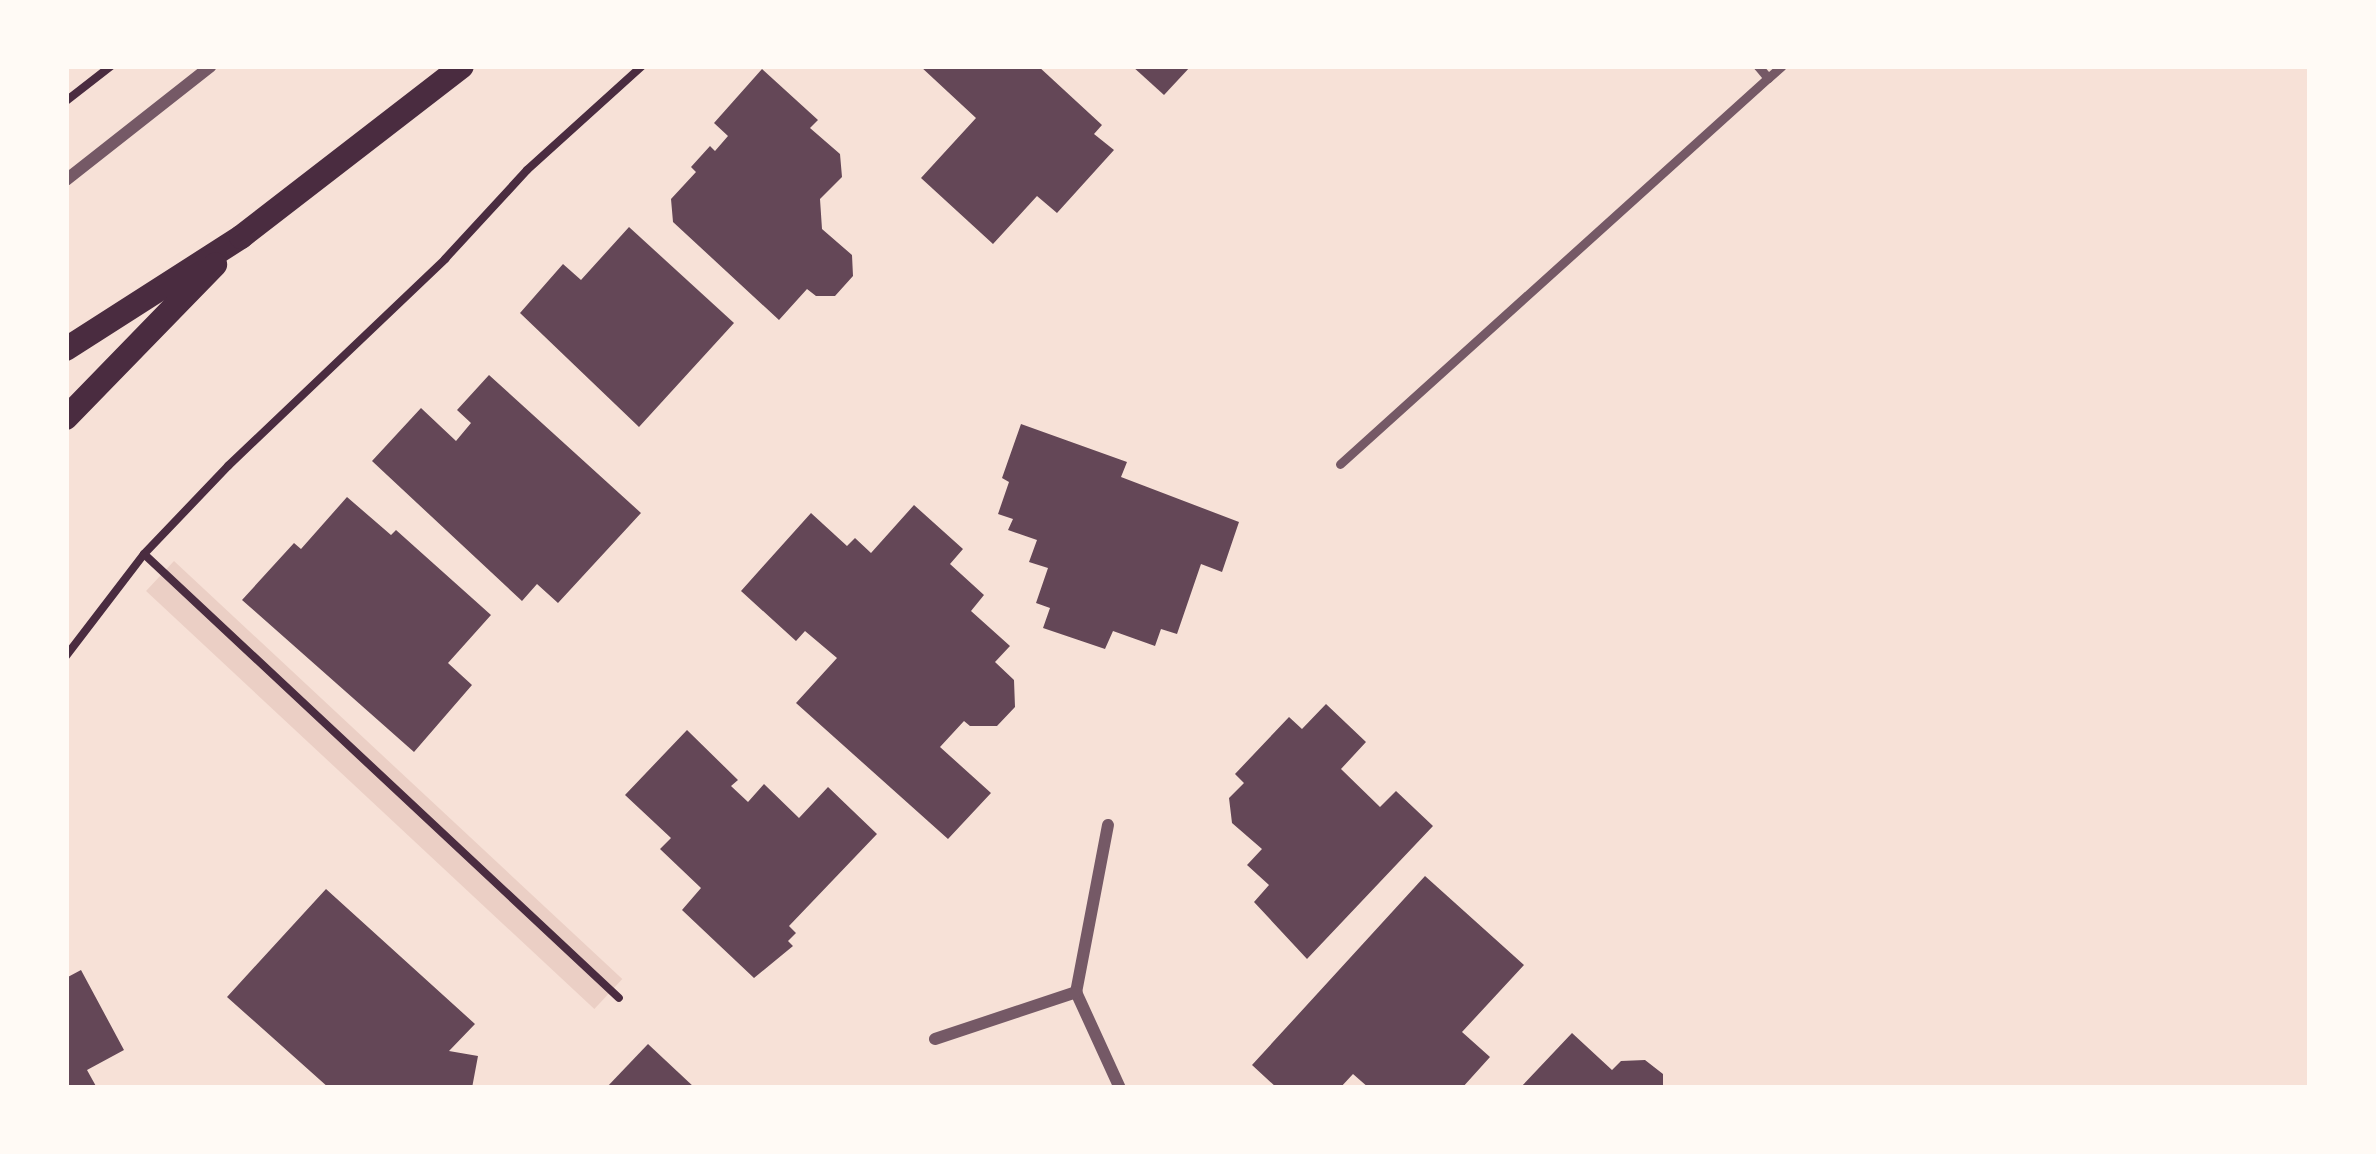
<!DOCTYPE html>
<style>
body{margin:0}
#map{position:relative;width:2376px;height:1154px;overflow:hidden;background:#f7e1d7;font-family:Spectral,serif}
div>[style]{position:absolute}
.green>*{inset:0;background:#ebcfc5;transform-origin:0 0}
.building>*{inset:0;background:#644757}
.path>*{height:8px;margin:-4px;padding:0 4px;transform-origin:4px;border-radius:4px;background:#4a2c40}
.service>*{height:9px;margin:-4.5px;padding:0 4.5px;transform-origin:4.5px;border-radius:4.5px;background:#755966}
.minor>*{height:12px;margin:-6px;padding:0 6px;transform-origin:6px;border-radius:6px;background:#755966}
.secondary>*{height:24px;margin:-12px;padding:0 12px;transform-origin:12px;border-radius:12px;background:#4a2c40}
span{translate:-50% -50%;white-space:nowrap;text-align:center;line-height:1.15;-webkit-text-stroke:10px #fffaf5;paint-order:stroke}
.frame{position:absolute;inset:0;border:69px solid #fffaf5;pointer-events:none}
</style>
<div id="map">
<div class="green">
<div style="left:174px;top:561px;width:613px;height:41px;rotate:43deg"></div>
</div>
<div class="building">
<div style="clip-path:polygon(920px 66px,1038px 66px,1102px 125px,1094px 134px,1114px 150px,1057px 213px,1037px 196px,993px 244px,921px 178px,976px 118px)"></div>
<div style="clip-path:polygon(1132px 66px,1191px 66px,1164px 95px)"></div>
<div style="clip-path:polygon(762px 69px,818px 120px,810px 128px,840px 154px,842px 177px,820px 199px,822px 229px,852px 255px,853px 276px,835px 296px,816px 296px,807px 289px,779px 320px,673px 222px,671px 199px,696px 172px,691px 167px,710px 146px,715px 151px,728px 136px,714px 123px)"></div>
<div style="clip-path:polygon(629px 227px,734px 323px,639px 427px,520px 313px,563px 264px,581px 280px)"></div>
<div style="clip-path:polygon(489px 375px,641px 513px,558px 603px,537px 584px,522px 601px,372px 461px,421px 408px,456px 441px,471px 423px,457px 410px)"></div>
<div style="clip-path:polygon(1021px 424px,1127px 462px,1121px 477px,1239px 522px,1222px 572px,1201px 564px,1177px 634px,1161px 629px,1155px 646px,1113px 631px,1105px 649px,1043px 628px,1050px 608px,1036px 603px,1048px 568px,1029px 562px,1037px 540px,1008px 530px,1013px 519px,998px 514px,1009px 482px,1002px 478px)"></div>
<div style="clip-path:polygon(347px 497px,391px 535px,396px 530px,491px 615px,448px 663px,472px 685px,414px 752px,242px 600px,294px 543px,301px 549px)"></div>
<div style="clip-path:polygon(914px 505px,963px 549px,950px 564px,984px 595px,971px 611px,1010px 646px,995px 662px,1014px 680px,1015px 707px,997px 726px,970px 726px,964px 721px,940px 747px,991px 793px,948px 839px,796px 703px,837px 658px,805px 631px,796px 641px,741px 591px,811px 513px,847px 546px,855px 538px,871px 553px)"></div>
<div style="clip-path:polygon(1326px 704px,1366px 742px,1341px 769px,1380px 807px,1396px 791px,1433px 826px,1307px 959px,1254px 902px,1269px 885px,1247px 865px,1262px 849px,1232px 823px,1229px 798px,1244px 783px,1235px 774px,1289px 717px,1302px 729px)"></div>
<div style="clip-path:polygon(687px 730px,738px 780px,731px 786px,748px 802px,764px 784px,799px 818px,828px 787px,877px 834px,789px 926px,796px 933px,788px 941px,793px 946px,754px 978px,682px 910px,701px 888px,660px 849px,671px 838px,625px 795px)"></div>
<div style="clip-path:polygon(1425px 876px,1524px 965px,1462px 1032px,1490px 1057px,1462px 1088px,1369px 1088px,1353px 1074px,1340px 1088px,1277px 1088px,1252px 1065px)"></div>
<div style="clip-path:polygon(326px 889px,475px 1024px,449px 1051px,478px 1056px,472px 1088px,329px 1088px,227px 997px)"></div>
<div style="clip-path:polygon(81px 970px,124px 1050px,87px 1070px,97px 1088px,66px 1088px,66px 978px)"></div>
<div style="clip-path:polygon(1572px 1033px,1612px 1070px,1621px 1061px,1645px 1060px,1663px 1074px,1663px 1088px,1520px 1088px)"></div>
<div style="clip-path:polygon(648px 1044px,695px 1088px,606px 1088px)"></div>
</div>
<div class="path">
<div style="left:66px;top:101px;width:57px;rotate:-37.9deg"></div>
<div style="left:144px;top:554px;width:650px;rotate:43.07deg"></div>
<div style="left:66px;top:656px;width:128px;rotate:-52.6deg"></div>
<div style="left:144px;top:554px;width:122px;rotate:-46.3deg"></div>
<div style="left:228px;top:466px;width:300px;rotate:-43.6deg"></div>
<div style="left:445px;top:259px;width:121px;rotate:-47.3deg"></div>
<div style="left:527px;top:170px;width:155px;rotate:-42.1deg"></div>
</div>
<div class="service">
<div style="left:1768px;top:78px;width:18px;rotate:-41deg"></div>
<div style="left:1340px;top:464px;width:576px;rotate:-42.05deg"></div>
<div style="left:1768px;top:78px;width:16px;rotate:-130deg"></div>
</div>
<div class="minor">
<div style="left:66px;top:180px;width:184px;rotate:-38.2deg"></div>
<div style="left:1108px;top:825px;width:170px;rotate:100.8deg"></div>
<div style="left:1076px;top:992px;width:106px;rotate:65.4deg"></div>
<div style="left:935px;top:1039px;width:149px;rotate:-18.4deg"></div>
</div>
<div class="secondary">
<div style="left:66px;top:349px;width:208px;rotate:-32.6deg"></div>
<div style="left:241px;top:237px;width:279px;rotate:-37.7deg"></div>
<div style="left:66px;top:418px;width:214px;rotate:-45.8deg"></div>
</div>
<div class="frame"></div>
</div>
